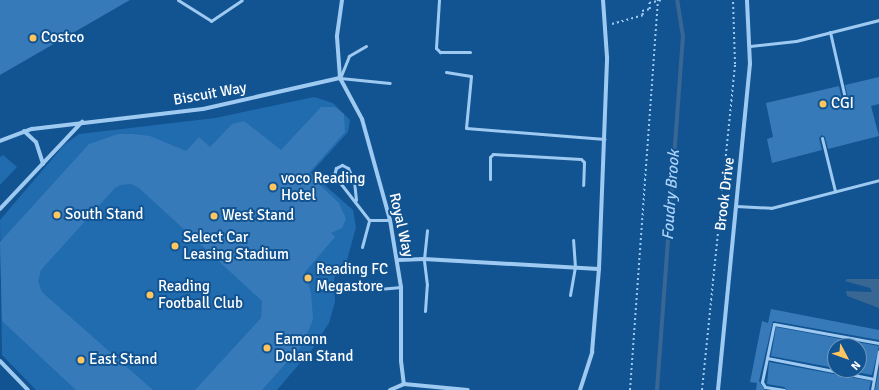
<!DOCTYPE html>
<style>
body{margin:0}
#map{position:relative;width:879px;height:390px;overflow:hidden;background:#125391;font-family:Signika,sans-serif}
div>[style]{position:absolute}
.green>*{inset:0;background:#216baf}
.water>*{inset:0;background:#386794}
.stream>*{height:3.5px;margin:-1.75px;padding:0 1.75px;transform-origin:1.75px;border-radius:1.75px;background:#386794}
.building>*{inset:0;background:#367ab9}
.path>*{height:2px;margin-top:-1px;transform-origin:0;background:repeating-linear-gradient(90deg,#9ecaf2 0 2px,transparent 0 5px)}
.service>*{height:3px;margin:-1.5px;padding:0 1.5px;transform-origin:1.5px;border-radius:1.5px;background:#9ecaf2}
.minor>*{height:4px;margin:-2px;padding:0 2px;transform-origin:2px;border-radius:2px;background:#9ecaf2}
.dots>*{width:11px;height:11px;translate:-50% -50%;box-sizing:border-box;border:2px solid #125391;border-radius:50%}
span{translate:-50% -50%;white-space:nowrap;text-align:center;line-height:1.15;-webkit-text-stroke:4px #125391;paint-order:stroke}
.poi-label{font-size:15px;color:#fff}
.left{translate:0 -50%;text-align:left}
.street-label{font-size:15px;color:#fff}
.water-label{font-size:16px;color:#aad4f9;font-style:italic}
.north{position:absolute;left:827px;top:338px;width:40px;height:40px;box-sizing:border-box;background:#125391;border:1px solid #7198bd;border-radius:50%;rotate:131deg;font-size:11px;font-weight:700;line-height:16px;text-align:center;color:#fff}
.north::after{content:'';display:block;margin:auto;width:14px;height:18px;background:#ffc55f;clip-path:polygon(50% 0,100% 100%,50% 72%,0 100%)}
</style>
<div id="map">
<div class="green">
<div style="clip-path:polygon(314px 97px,333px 103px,350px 120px,348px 132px,311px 173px,353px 210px,356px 227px,346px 264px,334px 278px,335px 302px,329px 323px,313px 348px,277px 390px,36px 390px,2px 355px,0 220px,64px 145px,79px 134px,215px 118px)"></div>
<div style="clip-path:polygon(3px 155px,17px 167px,0 185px,0 157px)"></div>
</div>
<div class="water">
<div style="clip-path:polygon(847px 279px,879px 279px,879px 308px,847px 296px,846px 291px,872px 292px,870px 288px,845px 281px)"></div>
</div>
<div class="stream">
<div style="left:657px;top:390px;width:354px;rotate:-85.8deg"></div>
<div style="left:683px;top:37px;width:37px;rotate:-99deg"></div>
</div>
<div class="building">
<div style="clip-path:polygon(0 0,130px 0,0 75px)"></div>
<div style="clip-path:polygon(879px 77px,879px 104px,871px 106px,879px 136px,828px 149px,825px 137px,822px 135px,819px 138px,822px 150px,772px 163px,767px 139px,773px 137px,766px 103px,839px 86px,842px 99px,846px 101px,848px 98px,845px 85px)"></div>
<div style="clip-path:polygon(321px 107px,335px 107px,344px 114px,345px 132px,308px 174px,339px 203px,346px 219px,342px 228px,331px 233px,335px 237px,305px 272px,311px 293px,313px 319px,304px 343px,262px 390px,195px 390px,261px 318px,262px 301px,139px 188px,131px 184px,120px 185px,114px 189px,41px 270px,38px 281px,42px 292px,153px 390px,76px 390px,2px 321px,0 242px,89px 144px,118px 134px,133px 134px,150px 136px,186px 151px,199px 137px,210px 147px,232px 124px,244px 121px,281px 150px)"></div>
<div style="clip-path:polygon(771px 309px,879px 330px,879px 340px,773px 321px,759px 381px,765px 390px,756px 390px,757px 383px,750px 382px,762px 321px,768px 323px)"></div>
<div style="clip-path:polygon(776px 327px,879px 346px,872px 375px,844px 370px,859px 370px,859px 346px,835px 346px,835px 368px,771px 356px)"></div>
<div style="clip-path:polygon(769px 362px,871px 381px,869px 390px,787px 390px,784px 387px,767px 384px)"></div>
<div style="clip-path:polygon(879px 369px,879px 390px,875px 390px)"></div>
</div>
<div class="path">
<div style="left:612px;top:24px;width:32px;rotate:-16deg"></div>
<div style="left:643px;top:15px;width:4px;rotate:-104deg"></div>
<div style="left:642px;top:11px;width:8px;rotate:-14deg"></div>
<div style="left:650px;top:9px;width:6px;rotate:-99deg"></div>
<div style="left:649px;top:3px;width:13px;rotate:-13deg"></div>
<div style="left:630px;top:390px;width:391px;rotate:-85.9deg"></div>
<div style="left:702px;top:390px;width:328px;rotate:-84.2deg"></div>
<div style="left:735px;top:64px;width:64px;rotate:-91.8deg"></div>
</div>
<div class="service">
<div style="left:178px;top:0;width:39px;rotate:32deg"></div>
<div style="left:211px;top:21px;width:37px;rotate:-34deg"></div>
<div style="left:439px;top:0;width:48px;rotate:93.6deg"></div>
<div style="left:436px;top:48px;width:6px;rotate:45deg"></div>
<div style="left:440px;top:52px;width:30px"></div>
<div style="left:830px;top:32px;width:68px;rotate:77.2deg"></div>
<div style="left:366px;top:46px;width:20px;rotate:150deg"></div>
<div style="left:349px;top:56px;width:24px;rotate:112deg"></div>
<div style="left:340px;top:78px;width:50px;rotate:5.7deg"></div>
<div style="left:750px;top:46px;width:46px;rotate:-6.2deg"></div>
<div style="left:796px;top:41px;width:86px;rotate:-14.2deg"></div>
<div style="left:446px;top:72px;width:25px;rotate:9deg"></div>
<div style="left:471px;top:76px;width:52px;rotate:95.5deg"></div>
<div style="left:466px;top:128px;width:139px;rotate:4.5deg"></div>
<div style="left:822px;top:138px;width:55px;rotate:76.2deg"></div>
<div style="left:490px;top:179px;width:22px;rotate:-90deg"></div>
<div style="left:490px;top:157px;width:4px;rotate:-45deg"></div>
<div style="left:493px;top:154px;width:88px;rotate:3.3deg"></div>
<div style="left:581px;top:159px;width:4px;rotate:45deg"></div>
<div style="left:584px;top:162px;width:23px;rotate:92deg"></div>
<div style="left:356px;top:200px;width:18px;rotate:-96deg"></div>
<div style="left:354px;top:182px;width:15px;rotate:-113deg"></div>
<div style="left:348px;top:168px;width:7px;rotate:-153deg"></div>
<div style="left:342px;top:165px;width:7px;rotate:153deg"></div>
<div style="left:336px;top:168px;width:7px;rotate:106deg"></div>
<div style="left:334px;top:175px;width:57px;rotate:52.1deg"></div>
<div style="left:736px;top:206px;width:35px;rotate:3deg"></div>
<div style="left:771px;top:208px;width:112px;rotate:-14.5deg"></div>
<div style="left:362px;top:247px;width:28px;rotate:-75deg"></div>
<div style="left:369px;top:220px;width:21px"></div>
<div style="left:379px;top:289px;width:22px;rotate:-5deg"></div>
<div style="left:570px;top:295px;width:28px;rotate:-80deg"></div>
<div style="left:575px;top:267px;width:27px;rotate:-94deg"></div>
<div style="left:425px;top:311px;width:26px;rotate:-86deg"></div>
<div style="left:427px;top:285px;width:26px;rotate:-97deg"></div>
<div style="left:424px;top:259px;width:29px;rotate:-84deg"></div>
<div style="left:767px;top:358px;width:109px;rotate:11.1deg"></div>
<div style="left:784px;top:390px;width:19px;rotate:-171deg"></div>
<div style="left:765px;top:387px;width:6px;rotate:-121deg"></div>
<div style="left:762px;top:382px;width:59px;rotate:-78.3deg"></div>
<div style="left:774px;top:324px;width:107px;rotate:10.3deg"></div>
<div style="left:872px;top:390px;width:39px;rotate:-80deg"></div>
</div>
<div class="minor">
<div style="left:342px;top:0;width:37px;rotate:98deg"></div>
<div style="left:337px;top:37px;width:41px;rotate:85.8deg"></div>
<div style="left:340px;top:78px;width:47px;rotate:61.8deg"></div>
<div style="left:362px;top:119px;width:105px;rotate:74.5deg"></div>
<div style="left:390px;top:220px;width:68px;rotate:80.7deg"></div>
<div style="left:401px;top:287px;width:74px;rotate:90deg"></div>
<div style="left:401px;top:361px;width:23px;rotate:83deg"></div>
<div style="left:24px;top:131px;width:16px;rotate:43deg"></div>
<div style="left:36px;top:142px;width:23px;rotate:72deg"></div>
<div style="left:0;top:141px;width:34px;rotate:-21deg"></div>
<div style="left:32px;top:129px;width:172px;rotate:-6.7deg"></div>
<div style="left:203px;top:109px;width:140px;rotate:-12.8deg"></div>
<div style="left:0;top:209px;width:120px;rotate:-46.7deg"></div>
<div style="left:398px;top:260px;width:26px;rotate:-2deg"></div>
<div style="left:424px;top:259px;width:175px;rotate:3.3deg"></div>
<div style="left:0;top:361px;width:40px;rotate:46deg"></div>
<div style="left:390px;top:390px;width:15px;rotate:-23deg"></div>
<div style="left:404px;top:384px;width:64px;rotate:5.4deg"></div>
<div style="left:580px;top:390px;width:40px;rotate:-72deg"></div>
<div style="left:592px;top:352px;width:83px;rotate:-85.2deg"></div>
<div style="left:599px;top:269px;width:212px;rotate:-87.8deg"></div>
<div style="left:607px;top:57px;width:57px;rotate:-94deg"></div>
<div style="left:718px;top:390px;width:328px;rotate:-84.4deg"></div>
<div style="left:750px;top:64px;width:64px;rotate:-92.7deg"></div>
</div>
<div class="dots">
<div style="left:33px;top:38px;background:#ffc55f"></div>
<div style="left:823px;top:104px;background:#ffc55f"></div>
<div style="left:273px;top:187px;background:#ffc55f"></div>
<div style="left:57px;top:215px;background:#ffc55f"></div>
<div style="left:214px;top:216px;background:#ffc55f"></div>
<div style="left:175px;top:246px;background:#ffc55f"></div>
<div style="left:308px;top:278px;background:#ffc55f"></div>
<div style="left:150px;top:295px;background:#ffc55f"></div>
<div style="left:267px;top:348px;background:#ffc55f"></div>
<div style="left:81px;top:360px;background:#ffc55f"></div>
</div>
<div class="poi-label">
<span class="left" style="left:41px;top:38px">Costco</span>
<span class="left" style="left:831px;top:104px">CGI</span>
<span class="left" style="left:281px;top:187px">voco Reading<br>Hotel</span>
<span class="left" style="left:65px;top:215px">South Stand</span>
<span class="left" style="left:222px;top:216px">West Stand</span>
<span class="left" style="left:183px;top:246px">Select Car<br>Leasing Stadium</span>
<span class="left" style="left:316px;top:278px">Reading FC<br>Megastore</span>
<span class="left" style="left:158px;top:295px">Reading<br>Football Club</span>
<span class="left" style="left:275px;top:348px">Eamonn<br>Dolan Stand</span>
<span class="left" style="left:89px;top:360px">East Stand</span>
</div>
<div class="street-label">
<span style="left:210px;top:94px;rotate:-10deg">Biscuit Way</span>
<span style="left:725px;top:194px;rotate:-83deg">Brook Drive</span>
<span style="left:401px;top:225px;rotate:77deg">Royal Way</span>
</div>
<div class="water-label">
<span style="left:671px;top:195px;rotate:-86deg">Foudry Brook</span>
</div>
<div class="north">N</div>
</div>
